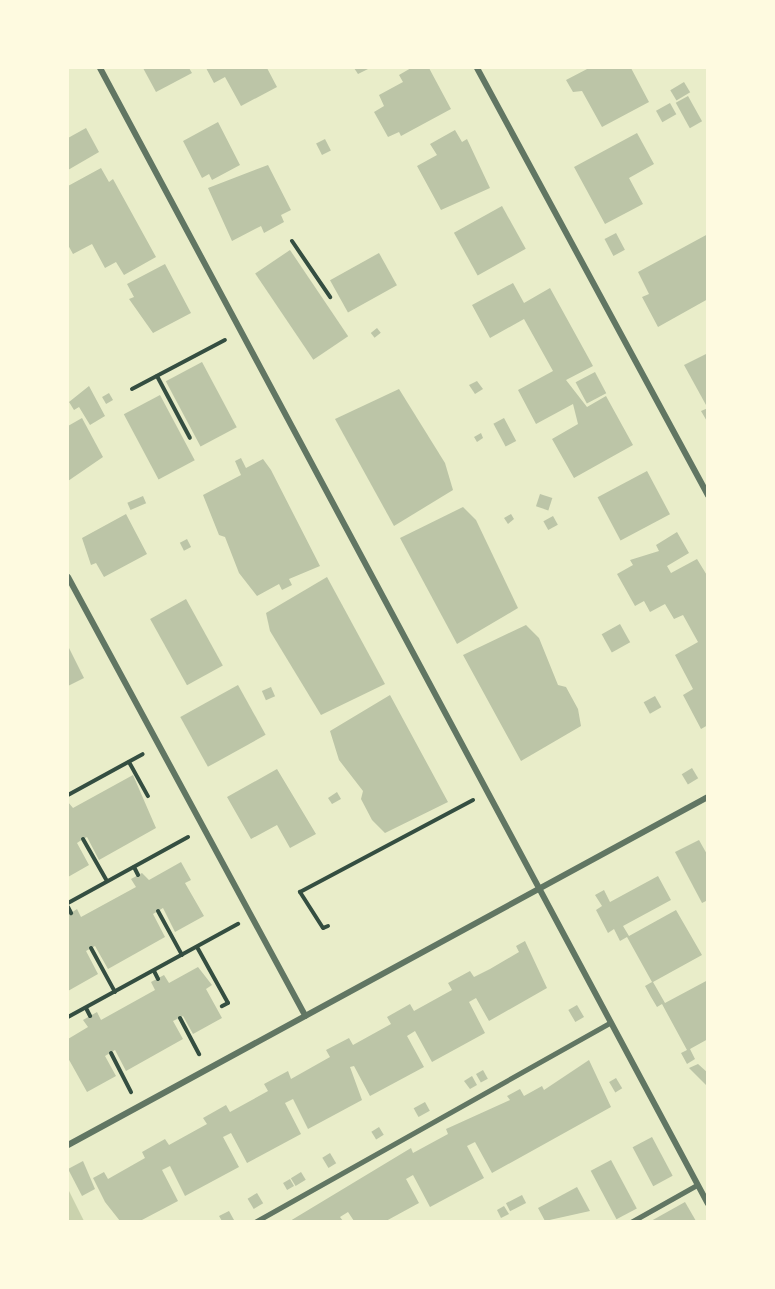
<!DOCTYPE html>
<style>
body{margin:0}
#map{position:relative;width:775px;height:1289px;overflow:hidden;background:#e9edc9;font-family:"Exo 2",sans-serif}
div>[style]{position:absolute}
.green>*{inset:0;background:#cad2ad}
.building>*{inset:0;background:#bcc5a7;transform-origin:0 0}
.path>*{height:4px;margin:-2px;padding:0 2px;transform-origin:2px;border-radius:2px;background:#344e41}
.service>*{height:4.5px;margin:-2.25px;padding:0 2.25px;transform-origin:2.25px;border-radius:2.25px;background:#617663}
.minor>*{height:6px;margin:-3px;padding:0 3px;transform-origin:3px;border-radius:3px;background:#617663}
span{translate:-50% -50%;white-space:nowrap;text-align:center;line-height:1.15;-webkit-text-stroke:5px #fefae0;paint-order:stroke}
.frame{position:absolute;inset:0;border:69px solid #fefae0;pointer-events:none}
</style>
<div id="map">
<div class="green">
<div style="clip-path:polygon(68px 1189px,84px 1221px,68px 1221px)"></div>
</div>
<div class="building">
<div style="clip-path:polygon(143px 68px,189px 68px,192px 73px,156px 92px)"></div>
<div style="clip-path:polygon(206px 68px,267px 68px,277px 87px,241px 106px,225px 77px,214px 83px)"></div>
<div style="clip-path:polygon(354px 68px,370px 68px,358px 74px)"></div>
<div style="clip-path:polygon(411px 68px,429px 68px,451px 109px,401px 136px,399px 132px,388px 137px,374px 112px,384px 106px,379px 95px,403px 82px,399px 75px)"></div>
<div style="clip-path:polygon(589px 68px,631px 68px,649px 102px,602px 127px,582px 91px,573px 92px,566px 80px)"></div>
<div style="left:684px;top:82px;width:12px;height:16px;rotate:59deg"></div>
<div style="left:688px;top:96px;width:29px;height:14px;rotate:61deg"></div>
<div style="left:670px;top:103px;width:13px;height:16px;rotate:61deg"></div>
<div style="clip-path:polygon(218px 122px,240px 165px,212px 180px,209px 174px,202px 178px,183px 141px)"></div>
<div style="clip-path:polygon(86px 128px,99px 152px,68px 170px,68px 138px)"></div>
<div style="clip-path:polygon(455px 130px,462px 142px,467px 139px,490px 188px,441px 210px,417px 166px,437px 155px,430px 144px)"></div>
<div style="clip-path:polygon(637px 133px,654px 164px,629px 178px,643px 204px,605px 224px,574px 167px)"></div>
<div style="left:325px;top:139px;width:13px;height:10px;rotate:63deg"></div>
<div style="clip-path:polygon(268px 165px,291px 210px,281px 215px,284px 222px,264px 233px,261px 226px,232px 241px,208px 188px)"></div>
<div style="clip-path:polygon(101px 168px,109px 182px,113px 179px,156px 257px,124px 275px,116px 262px,105px 268px,92px 244px,73px 254px,68px 245px,68px 186px)"></div>
<div style="left:502px;top:206px;width:49px;height:55px;rotate:61deg"></div>
<div style="left:616px;top:233px;width:19px;height:13px;rotate:62deg"></div>
<div style="clip-path:polygon(708px 234px,708px 299px,658px 327px,642px 297px,649px 294px,638px 272px)"></div>
<div style="left:290px;top:250px;width:104px;height:42px;rotate:56deg"></div>
<div style="left:379px;top:253px;width:37px;height:56px;rotate:61deg"></div>
<div style="clip-path:polygon(165px 264px,191px 313px,153px 333px,129px 299px,134px 297px,127px 284px)"></div>
<div style="clip-path:polygon(513px 283px,524px 303px,550px 288px,593px 366px,566px 380px,587px 407px,606px 396px,633px 445px,574px 478px,552px 439px,578px 424px,573px 404px,536px 424px,518px 390px,553px 371px,524px 319px,490px 338px,472px 305px)"></div>
<div style="left:377px;top:328px;width:6px;height:8px;rotate:51deg"></div>
<div style="clip-path:polygon(708px 353px,708px 405px,706px 405px,684px 365px)"></div>
<div style="left:202px;top:362px;width:74px;height:41px;rotate:62deg"></div>
<div style="left:595px;top:372px;width:24px;height:22px;rotate:62deg"></div>
<div style="clip-path:polygon(477px 381px,483px 389px,475px 394px,469px 385px)"></div>
<div style="clip-path:polygon(89px 386px,105px 416px,90px 425px,79px 407px,74px 410px,69px 402px)"></div>
<div style="clip-path:polygon(399px 389px,445px 463px,453px 490px,394px 526px,335px 419px)"></div>
<div style="left:109px;top:393px;width:8px;height:8px;rotate:60deg"></div>
<div style="left:160px;top:395px;width:74px;height:41px;rotate:62deg"></div>
<div style="clip-path:polygon(708px 408px,708px 423px,701px 411px)"></div>
<div style="clip-path:polygon(82px 418px,103px 457px,68px 481px,68px 426px)"></div>
<div style="left:504px;top:418px;width:26px;height:12px;rotate:62deg"></div>
<div style="clip-path:polygon(481px 433px,483px 438px,477px 442px,474px 437px)"></div>
<div style="clip-path:polygon(241px 458px,246px 468px,263px 459px,271px 470px,320px 566px,289px 579px,292px 585px,282px 590px,279px 584px,257px 596px,239px 573px,225px 537px,219px 535px,203px 495px,241px 475px,235px 461px)"></div>
<div style="left:647px;top:471px;width:49px;height:56px;rotate:62deg"></div>
<div style="left:540px;top:494px;width:13px;height:13px;rotate:18deg"></div>
<div style="left:143px;top:496px;width:8px;height:17px;rotate:67deg"></div>
<div style="clip-path:polygon(463px 507px,476px 520px,518px 608px,457px 644px,400px 538px)"></div>
<div style="clip-path:polygon(126px 514px,147px 554px,104px 577px,96px 563px,91px 565px,82px 538px)"></div>
<div style="clip-path:polygon(511px 514px,514px 519px,508px 524px,504px 518px)"></div>
<div style="left:553px;top:516px;width:10px;height:11px;rotate:61deg"></div>
<div style="clip-path:polygon(677px 532px,689px 553px,667px 566px,671px 573px,697px 559px,708px 577px,708px 725px,701px 729px,683px 695px,693px 689px,675px 655px,698px 642px,683px 615px,674px 619px,665px 604px,650px 612px,644px 601px,635px 606px,617px 574px,633px 565px,630px 560px,659px 551px,656px 545px)"></div>
<div style="left:187px;top:539px;width:9px;height:8px;rotate:63deg"></div>
<div style="clip-path:polygon(327px 577px,385px 684px,321px 715px,270px 631px,266px 613px)"></div>
<div style="left:186px;top:599px;width:76px;height:41px;rotate:61deg"></div>
<div style="left:620px;top:624px;width:21px;height:21px;rotate:61deg"></div>
<div style="clip-path:polygon(526px 625px,539px 638px,558px 685px,566px 687px,578px 709px,581px 726px,521px 761px,463px 655px)"></div>
<div style="clip-path:polygon(68px 646px,84px 678px,68px 686px)"></div>
<div style="left:238px;top:685px;width:57px;height:66px;rotate:61deg"></div>
<div style="left:271px;top:687px;width:10px;height:10px;rotate:66deg"></div>
<div style="clip-path:polygon(390px 695px,448px 802px,385px 833px,372px 820px,361px 799px,363px 791px,339px 760px,330px 731px)"></div>
<div style="left:655px;top:696px;width:13px;height:13px;rotate:61deg"></div>
<div style="left:692px;top:768px;width:12px;height:12px;rotate:59deg"></div>
<div style="clip-path:polygon(277px 769px,316px 834px,290px 848px,277px 825px,251px 839px,227px 797px)"></div>
<div style="clip-path:polygon(133px 775px,156px 828px,99px 860px,87px 837px,83px 839px,77px 843px,89px 865px,68px 877px,68px 802px,73px 808px)"></div>
<div style="clip-path:polygon(337px 792px,341px 799px,332px 804px,328px 798px)"></div>
<div style="clip-path:polygon(699px 840px,708px 856px,708px 900px,702px 903px,675px 852px)"></div>
<div style="clip-path:polygon(181px 862px,191px 880px,185px 883px,204px 916px,175px 932px,163px 908px,153px 914px,165px 937px,108px 969px,95px 946px,86px 951px,98px 974px,68px 991px,68px 915px,77px 909px,81px 917px,136px 887px,131px 879px,142px 873px,149px 880px)"></div>
<div style="clip-path:polygon(658px 876px,671px 900px,623px 926px,629px 936px,676px 910px,702px 955px,653px 982px,665px 1003px,708px 980px,708px 1039px,690px 1049px,695px 1059px,687px 1064px,681px 1053px,687px 1050px,662px 1004px,657px 1007px,651px 997px,645px 986px,652px 982px,627px 937px,620px 941px,614px 929px,608px 933px,596px 910px,602px 906px,595px 895px,604px 890px,610px 902px)"></div>
<div style="clip-path:polygon(525px 941px,547px 988px,489px 1021px,476px 998px,469px 1002px,485px 1033px,432px 1062px,415px 1031px,407px 1036px,424px 1067px,370px 1096px,354px 1066px,350px 1067px,362px 1100px,308px 1129px,293px 1099px,285px 1103px,301px 1134px,247px 1163px,231px 1133px,223px 1137px,239px 1167px,185px 1196px,170px 1166px,162px 1170px,178px 1201px,140px 1221px,120px 1221px,105px 1202px,93px 1178px,104px 1172px,108px 1179px,145px 1158px,142px 1152px,165px 1139px,169px 1145px,207px 1124px,203px 1118px,226px 1105px,230px 1112px,268px 1091px,264px 1084px,288px 1071px,291px 1079px,330px 1057px,326px 1050px,349px 1038px,353px 1045px,391px 1024px,387px 1017px,410px 1004px,414px 1011px,452px 990px,448px 983px,470px 971px,474px 977px,490px 969px,519px 952px,516px 946px)"></div>
<div style="clip-path:polygon(198px 967px,212px 985px,206px 989px,222px 1018px,193px 1034px,183px 1016px,173px 1021px,183px 1039px,126px 1071px,115px 1050px,105px 1056px,116px 1076px,87px 1092px,68px 1058px,68px 1039px,88px 1027px,83px 1020px,97px 1012px,101px 1020px,155px 990px,151px 982px,164px 975px,169px 983px)"></div>
<div style="left:577px;top:1005px;width:14px;height:10px;rotate:60deg"></div>
<div style="clip-path:polygon(589px 1060px,611px 1107px,492px 1173px,475px 1142px,467px 1146px,484px 1178px,430px 1207px,413px 1175px,406px 1179px,419px 1203px,386px 1221px,354px 1221px,348px 1212px,340px 1217px,343px 1221px,290px 1221px,411px 1148px,413px 1153px,448px 1134px,446px 1129px,510px 1100px,507px 1096px,520px 1089px,524px 1096px,542px 1086px,544px 1090px)"></div>
<div style="clip-path:polygon(698px 1064px,708px 1073px,708px 1087px,689px 1068px)"></div>
<div style="left:483px;top:1070px;width:10px;height:8px;rotate:61deg"></div>
<div style="clip-path:polygon(472px 1076px,477px 1085px,470px 1089px,464px 1081px)"></div>
<div style="left:616px;top:1078px;width:12px;height:8px;rotate:59deg"></div>
<div style="left:425px;top:1102px;width:10px;height:13px;rotate:61deg"></div>
<div style="left:379px;top:1127px;width:9px;height:9px;rotate:58deg"></div>
<div style="left:652px;top:1137px;width:44px;height:22px;rotate:62deg"></div>
<div style="left:330px;top:1153px;width:12px;height:9px;rotate:59deg"></div>
<div style="left:611px;top:1160px;width:55px;height:23px;rotate:62deg"></div>
<div style="clip-path:polygon(83px 1161px,95px 1189px,82px 1196px,68px 1169px)"></div>
<div style="left:301px;top:1172px;width:9px;height:12px;rotate:58deg"></div>
<div style="left:290px;top:1179px;width:8px;height:8px;rotate:60deg"></div>
<div style="clip-path:polygon(577px 1187px,590px 1211px,545px 1221px,538px 1208px)"></div>
<div style="left:257px;top:1193px;width:12px;height:11px;rotate:59deg"></div>
<div style="left:522px;top:1195px;width:9px;height:18px;rotate:63deg"></div>
<div style="clip-path:polygon(685px 1202px,696px 1221px,651px 1221px)"></div>
<div style="clip-path:polygon(504px 1206px,509px 1214px,501px 1218px,497px 1210px)"></div>
<div style="clip-path:polygon(229px 1211px,234px 1220px,222px 1221px,219px 1216px)"></div>
</div>
<div class="path">
<div style="left:292px;top:241px;width:68px;rotate:55.8deg"></div>
<div style="left:157px;top:376px;width:70px;rotate:62deg"></div>
<div style="left:132px;top:389px;width:105px;rotate:-27.8deg"></div>
<div style="left:129px;top:762px;width:39px;rotate:61deg"></div>
<div style="left:68px;top:795px;width:85px;rotate:-28.7deg"></div>
<div style="left:83px;top:839px;width:48px;rotate:60.3deg"></div>
<div style="left:134px;top:867px;width:9px;rotate:63deg"></div>
<div style="left:68px;top:903px;width:137px;rotate:-28.8deg"></div>
<div style="left:68px;top:907px;width:7px;rotate:63deg"></div>
<div style="left:158px;top:911px;width:50px;rotate:61.4deg"></div>
<div style="left:328px;top:926px;width:5px;rotate:158deg"></div>
<div style="left:323px;top:928px;width:43px;rotate:-122.6deg"></div>
<div style="left:300px;top:892px;width:196px;rotate:-28deg"></div>
<div style="left:197px;top:947px;width:64px;rotate:61deg"></div>
<div style="left:228px;top:1003px;width:7px;rotate:153deg"></div>
<div style="left:91px;top:948px;width:50px;rotate:61.4deg"></div>
<div style="left:154px;top:971px;width:9px;rotate:63deg"></div>
<div style="left:86px;top:1008px;width:9px;rotate:63deg"></div>
<div style="left:68px;top:1017px;width:194px;rotate:-28.7deg"></div>
<div style="left:180px;top:1018px;width:41px;rotate:62.2deg"></div>
<div style="left:111px;top:1053px;width:44px;rotate:62.9deg"></div>
</div>
<div class="service">
<div style="left:255px;top:1222px;width:407px;rotate:-29.3deg"></div>
<div style="left:631px;top:1222px;width:76px;rotate:-29.3deg"></div>
</div>
<div class="minor">
<div style="left:100px;top:68px;width:1288px;rotate:61.84deg"></div>
<div style="left:477px;top:68px;width:486px;rotate:61.6deg"></div>
<div style="left:68px;top:577px;width:499px;rotate:61.6deg"></div>
<div style="left:68px;top:1145px;width:728px;rotate:-28.54deg"></div>
</div>
<div class="frame"></div>
</div>
